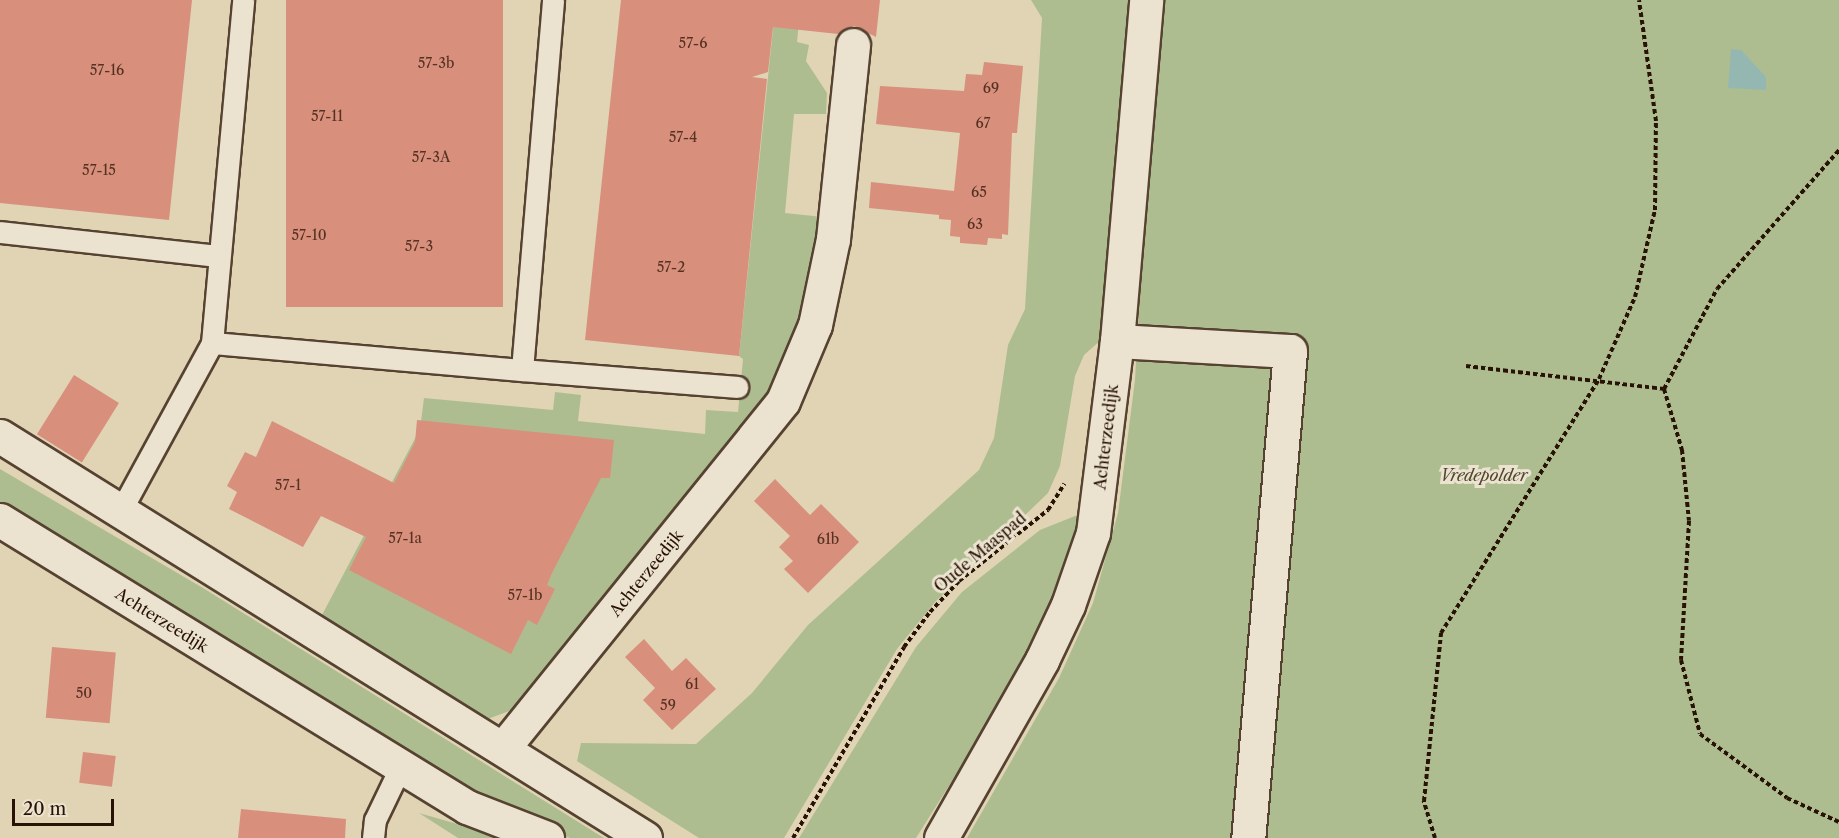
<!DOCTYPE html>
<style>
body{margin:0}
#map{position:relative;width:1839px;height:838px;overflow:hidden;background:#e0d4b5;font-family:"Libre Caslon Text",serif}
div>[style]{position:absolute}
.green>*{inset:0;background:#aebd90}
.water>*{inset:0;background:#94b8b1}
.building>*{inset:0;background:#d88f7c;transform-origin:0 0}
.path>*{height:4px;margin-top:-2px;transform-origin:0;background:repeating-linear-gradient(90deg,#281203 0 4.5px,transparent 0 7.5px)}
.roads{filter:drop-shadow(2px 0 #564230) drop-shadow(-2px 0 #564230) drop-shadow(0 2px #564230) drop-shadow(0 -2px #564230)}
.service>*{height:21px;margin:-10.5px;padding:0 10.5px;transform-origin:10.5px;border-radius:10.5px;background:#ebe3cf}
.minor>*{height:33px;margin:-16.5px;padding:0 16.5px;transform-origin:16.5px;border-radius:16.5px;background:#ebe3cf}
span{translate:-50% -50%;white-space:nowrap;text-align:center;line-height:1.15;-webkit-text-stroke:6px #ebe3cf;paint-order:stroke}
.number-label{font-size:14px;color:#543121}
.number-label span{-webkit-text-stroke-width:0}
.street-label{font-size:16px;color:#281203}
.park-label{font-size:16px;color:#50452d;font-style:italic}
.scale{position:absolute;left:12px;top:799px;width:102px;height:27px;box-sizing:border-box;border:3px solid #281203;border-top:0;padding-left:8px;font-size:18px;line-height:21px;white-space:nowrap;color:#281203;-webkit-text-stroke:4px #ebe3cf;paint-order:stroke}
</style>
<div id="map">
<div class="green">
<div style="clip-path:polygon(776px 0,801px 0,797px 42px,809px 45px,806px 61px,827px 93px,826px 114px,794px 114px,785px 213px,823px 217px,826px 223px,787px 367px,533px 702px,485px 720px,322px 615px,420px 429px,424px 398px,553px 410px,555px 392px,581px 395px,578px 421px,705px 434px,706px 410px,738px 412px,743px 359px,739px 356px)"></div>
<div style="clip-path:polygon(1031px 0,1132px 0,1101px 340px,1084px 355px,1075px 376px,1060px 466px,1048px 493px,935px 602px,897px 649px,784px 838px,699px 838px,577px 761px,581px 743px,696px 744px,752px 693px,808px 625px,979px 470px,994px 438px,1008px 345px,1025px 309px,1042px 18px)"></div>
<div style="clip-path:polygon(1156px 0,1839px 0,1839px 838px,967px 838px,1059px 678px,1093px 603px,1118px 513px,1135px 380px)"></div>
<div style="clip-path:polygon(0 469px,203px 588px,604px 838px,570px 838px,493px 805px,0 506px)"></div>
<div style="clip-path:polygon(1080px 514px,1044px 622px,1000px 705px,916px 838px,799px 838px,916px 647px,962px 592px,1040px 530px)"></div>
<div style="clip-path:polygon(419px 813px,506px 838px,458px 838px)"></div>
</div>
<div class="water">
<div style="clip-path:polygon(1731px 49px,1741px 50px,1766px 77px,1766px 90px,1728px 88px)"></div>
</div>
<div class="building">
<div style="clip-path:polygon(0 0,192px 0,169px 220px,0 203px)"></div>
<div style="left:286px;top:0;width:217px;height:307px"></div>
<div style="clip-path:polygon(621px 0,880px 0,876px 37px,854px 26px,838px 34px,773px 27px,768px 72px,752px 77px,767px 79px,739px 356px,585px 340px)"></div>
<div style="clip-path:polygon(984px 62px,1023px 66px,1017px 133px,1012px 133px,1008px 235px,1002px 234px,1002px 239px,988px 238px,987px 245px,960px 243px,960px 237px,950px 236px,951px 220px,939px 219px,939px 215px,869px 208px,871px 182px,954px 191px,960px 133px,876px 124px,880px 86px,964px 91px,966px 74px,982px 75px)"></div>
<div style="left:74px;top:375px;width:53px;height:70px;rotate:32deg"></div>
<div style="clip-path:polygon(417px 420px,614px 440px,610px 478px,601px 478px,552px 573px,547px 585px,555px 589px,537px 625px,528px 620px,511px 654px,349px 570px,366px 537px,321px 516px,303px 547px,229px 509px,237px 492px,227px 486px,245px 452px,256px 457px,272px 421px,394px 483px,415px 442px)"></div>
<div style="clip-path:polygon(775px 479px,810px 515px,821px 504px,859px 542px,808px 593px,784px 569px,793px 561px,779px 547px,790px 536px,754px 501px)"></div>
<div style="clip-path:polygon(644px 639px,672px 671px,686px 658px,716px 689px,672px 730px,643px 700px,655px 688px,625px 657px)"></div>
<div style="left:52px;top:647px;width:64px;height:71px;rotate:5deg"></div>
<div style="left:83px;top:752px;width:33px;height:31px;rotate:7deg"></div>
<div style="clip-path:polygon(241px 809px,346px 819px,345px 838px,238px 838px)"></div>
</div>
<div class="path">
<div style="left:1466px;top:366px;width:199px;rotate:6.6deg"></div>
<div style="left:1664px;top:389px;width:64px;rotate:73.6deg"></div>
<div style="left:1682px;top:450px;width:71px;rotate:84.4deg"></div>
<div style="left:1689px;top:521px;width:139px;rotate:93.3deg"></div>
<div style="left:1681px;top:660px;width:76px;rotate:75.6deg"></div>
<div style="left:1700px;top:734px;width:108px;rotate:36.3deg"></div>
<div style="left:1787px;top:798px;width:57px;rotate:24.8deg"></div>
<div style="left:1664px;top:389px;width:113px;rotate:-62.1deg"></div>
<div style="left:1717px;top:289px;width:185px;rotate:-48.7deg"></div>
<div style="left:793px;top:838px;width:221px;rotate:-59.8deg"></div>
<div style="left:904px;top:647px;width:44px;rotate:-53.4deg"></div>
<div style="left:930px;top:612px;width:42px;rotate:-46.9deg"></div>
<div style="left:959px;top:581px;width:114px;rotate:-38.6deg"></div>
<div style="left:1048px;top:510px;width:31px;rotate:-58deg"></div>
<div style="left:1435px;top:838px;width:39px;rotate:-107deg"></div>
<div style="left:1424px;top:801px;width:169px;rotate:-84.2deg"></div>
<div style="left:1441px;top:633px;width:299px;rotate:-58.1deg"></div>
<div style="left:1599px;top:379px;width:90px;rotate:-66.3deg"></div>
<div style="left:1635px;top:297px;width:89px;rotate:-77.1deg"></div>
<div style="left:1655px;top:210px;width:89px;rotate:-89.4deg"></div>
<div style="left:1656px;top:121px;width:122px;rotate:-98deg"></div>
</div>
<div class="roads">
<div class="service">
<div style="left:0;top:232px;width:220px;rotate:6.3deg"></div>
<div style="left:212px;top:343px;width:311px;rotate:5deg"></div>
<div style="left:522px;top:370px;width:371px;rotate:-85.2deg"></div>
<div style="left:522px;top:370px;width:216px;rotate:4.5deg"></div>
<div style="left:121px;top:510px;width:190px;rotate:-61.4deg"></div>
<div style="left:212px;top:343px;width:344px;rotate:-84.8deg"></div>
<div style="left:373px;top:838px;width:18px;rotate:-84deg"></div>
<div style="left:375px;top:820px;width:58px;rotate:-64.3deg"></div>
</div>
<div class="minor">
<div style="left:1117px;top:341px;width:173px;rotate:3.3deg"></div>
<div style="left:1290px;top:351px;width:489px;rotate:94.9deg"></div>
<div style="left:0;top:436px;width:760px;rotate:31.93deg"></div>
<div style="left:0;top:520px;width:548px;rotate:31.57deg"></div>
<div style="left:467px;top:807px;width:86px;rotate:21.2deg"></div>
<div style="left:504px;top:747px;width:444px;rotate:-51.1deg"></div>
<div style="left:783px;top:401px;width:82px;rotate:-67.2deg"></div>
<div style="left:815px;top:325px;width:88px;rotate:-78.2deg"></div>
<div style="left:833px;top:239px;width:195px;rotate:-84.1deg"></div>
<div style="left:941px;top:838px;width:205px;rotate:-60.4deg"></div>
<div style="left:1042px;top:660px;width:61px;rotate:-64.7deg"></div>
<div style="left:1068px;top:605px;width:76px;rotate:-70.9deg"></div>
<div style="left:1093px;top:533px;width:193px;rotate:-82.9deg"></div>
<div style="left:1117px;top:341px;width:342px;rotate:-85.1deg"></div>
</div>
</div>
<div class="number-label">
<span style="left:693px;top:43px">57-6</span>
<span style="left:436px;top:63px">57-3b</span>
<span style="left:107px;top:70px">57-16</span>
<span style="left:991px;top:88px">69</span>
<span style="left:327px;top:116px">57-11</span>
<span style="left:983px;top:123px">67</span>
<span style="left:683px;top:137px">57-4</span>
<span style="left:431px;top:157px">57-3A</span>
<span style="left:99px;top:170px">57-15</span>
<span style="left:979px;top:192px">65</span>
<span style="left:975px;top:224px">63</span>
<span style="left:309px;top:235px">57-10</span>
<span style="left:419px;top:246px">57-3</span>
<span style="left:671px;top:267px">57-2</span>
<span style="left:288px;top:485px">57-1</span>
<span style="left:405px;top:538px">57-1a</span>
<span style="left:828px;top:539px">61b</span>
<span style="left:525px;top:595px">57-1b</span>
<span style="left:692px;top:684px">61</span>
<span style="left:84px;top:693px">50</span>
<span style="left:668px;top:705px">59</span>
</div>
<div class="street-label">
<span style="left:1106px;top:437px;rotate:-83deg">Achterzeedijk</span>
<span style="left:980px;top:552px;rotate:-40deg">Oude Maaspad</span>
<span style="left:646px;top:573px;rotate:-51deg">Achterzeedijk</span>
<span style="left:162px;top:620px;rotate:32deg">Achterzeedijk</span>
</div>
<div class="park-label">
<span style="left:1484px;top:475px">Vredepolder</span>
</div>
<div class="scale">20 m</div>
</div>
